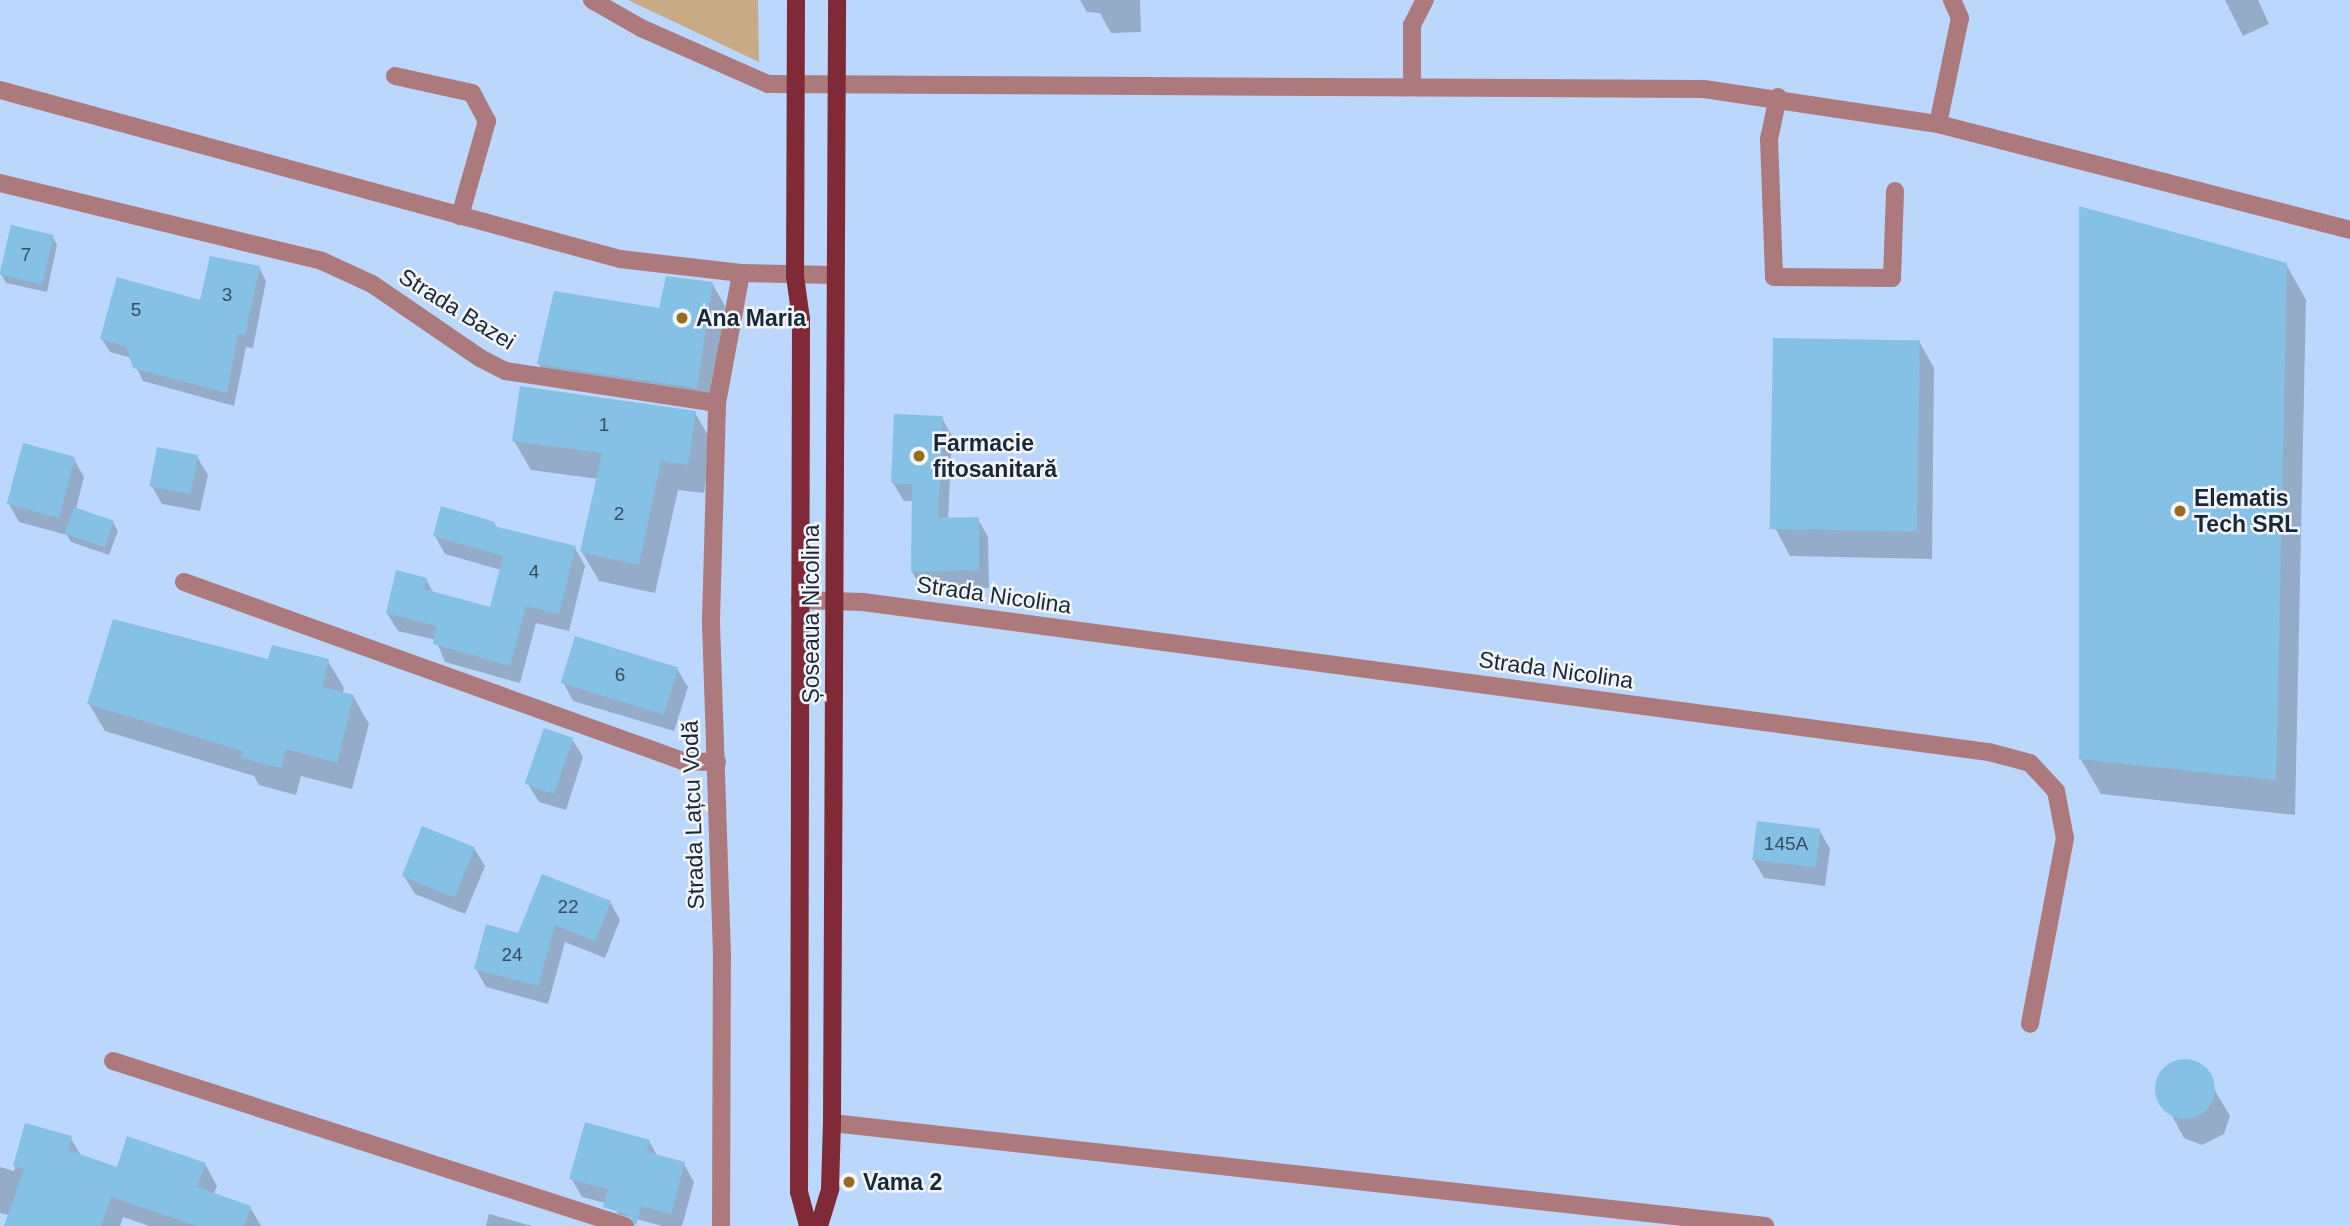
<!DOCTYPE html>
<meta charset="utf-8">
<style>
body{margin:0}
#map{position:relative;width:2350px;height:1226px;overflow:hidden;background:#bbd7fb;font-family:Helvetica,sans-serif}
div>[style]{position:absolute}
.green>*{inset:0;background:#c8ab84}
.shadow>*{inset:0;background:#0003}
.building>*{inset:0;background:#85c1e5;transform-origin:0 0}
.round{border-radius:50%}
.minor>*{height:18px;margin:-9px;padding:0 9px;transform-origin:9px;border-radius:9px;background:#ac7a7d}
.major>*{height:18px;margin:-9px;padding:0 9px;transform-origin:9px;border-radius:9px;background:#802a37}
.dots>*{width:19px;height:19px;translate:-50% -50%;box-sizing:border-box;border:4px solid #f2f6fa;border-radius:50%}
span{translate:-50% -50%;white-space:nowrap;text-align:center;line-height:1.15;-webkit-text-stroke:5px #f2f6fa;paint-order:stroke}
.number-label{font-size:19px;color:#354e62}
.number-label span{-webkit-text-stroke-width:0}
.street-label{font-size:23px;color:#1a2737}
.poi-label{font-size:23px;color:#1a2737;font-weight:700}
.left{translate:0 -50%;text-align:left}
</style>
<div id="map">
<div class="green">
<div style="clip-path:polygon(628px 0,758px 0,759px 62px)"></div>
</div>
<div class="shadow">
<div style="clip-path:polygon(1080px 0,1140px 0,1141px 32px,1111px 33px,1100px 13px,1087px 12px)"></div>
<div style="clip-path:polygon(2225px 0,2258px 0,2269px 24px,2243px 36px)"></div>
<div style="clip-path:polygon(52px 236px,57px 245px,47px 292px,6px 283px,1px 274px)"></div>
<div style="clip-path:polygon(2286px 264px,2306px 300px,2295px 815px,2101px 794px,2080px 758px)"></div>
<div style="clip-path:polygon(259px 267px,266px 281px,253px 348px,246px 347px,234px 406px,143px 381px,132px 358px,110px 352px,102px 339px,202px 302px)"></div>
<div style="clip-path:polygon(712px 283px,725px 306px,709px 411px,552px 387px,539px 364px)"></div>
<div style="clip-path:polygon(1919px 341px,1934px 368px,1932px 559px,1790px 556px,1775px 528px)"></div>
<div style="clip-path:polygon(695px 413px,712px 442px,704px 493px,678px 490px,655px 593px,599px 581px,582px 552px,598px 479px,531px 470px,514px 441px)"></div>
<div style="clip-path:polygon(942px 418px,952px 436px,948px 520px,978px 519px,988px 537px,989px 588px,923px 590px,912px 572px,913px 501px,904px 501px,893px 483px)"></div>
<div style="clip-path:polygon(197px 457px,208px 475px,200px 511px,162px 504px,151px 485px)"></div>
<div style="clip-path:polygon(74px 459px,84px 477px,76px 509px,113px 522px,118px 531px,109px 555px,71px 542px,67px 535px,19px 522px,9px 504px)"></div>
<div style="clip-path:polygon(494px 523px,497px 529px,575px 548px,585px 566px,569px 631px,536px 623px,520px 683px,445px 662px,436px 640px,398px 631px,387px 613px,426px 579px,434px 594px,492px 609px,501px 570px,445px 554px,435px 536px)"></div>
<div style="clip-path:polygon(269px 661px,328px 661px,344px 688px,342px 694px,353px 696px,369px 724px,352px 789px,301px 776px,296px 795px,259px 785px,254px 776px,105px 731px,89px 704px)"></div>
<div style="clip-path:polygon(677px 669px,688px 687px,674px 731px,573px 701px,563px 682px)"></div>
<div style="clip-path:polygon(572px 739px,583px 757px,566px 810px,539px 802px,528px 784px)"></div>
<div style="clip-path:polygon(1820px 831px,1830px 849px,1825px 886px,1764px 878px,1753px 859px)"></div>
<div style="clip-path:polygon(474px 848px,485px 866px,465px 914px,415px 894px,404px 876px)"></div>
<div style="clip-path:polygon(610px 902px,620px 920px,605px 958px,565px 942px,548px 1004px,486px 987px,476px 969px,519px 935px)"></div>
<div style="clip-path:polygon(2181px 1061px,2200px 1065px,2230px 1116px,2224px 1134px,2202px 1145px,2184px 1138px,2157px 1088px,2168px 1066px)"></div>
<div style="clip-path:polygon(26px 1125px,70px 1137px,82px 1157px,118px 1169px,205px 1164px,217px 1186px,214px 1193px,250px 1207px,261px 1226px,149px 1226px,123px 1217px,120px 1226px,5px 1226px,9px 1215px,0 1213px,0 1167px,14px 1171px)"></div>
<div style="clip-path:polygon(649px 1141px,658px 1157px,684px 1164px,694px 1182px,682px 1226px,662px 1226px,618px 1214px,613px 1205px,582px 1197px,571px 1178px)"></div>
<div style="clip-path:polygon(489px 1214px,532px 1226px,486px 1226px)"></div>
</div>
<div class="building">
<div style="clip-path:polygon(2079px 206px,2287px 263px,2276px 780px,2079px 759px)"></div>
<div style="left:11px;top:225px;width:44px;height:51px;rotate:13deg"></div>
<div style="clip-path:polygon(210px 256px,260px 266px,245px 335px,238px 334px,227px 393px,133px 368px,126px 346px,100px 339px,117px 277px,200px 300px)"></div>
<div style="clip-path:polygon(666px 276px,713px 282px,697px 388px,537px 364px,554px 291px,659px 308px)"></div>
<div style="left:1773px;top:338px;width:147px;height:191px;rotate:1deg"></div>
<div style="clip-path:polygon(520px 386px,696px 411px,688px 465px,661px 461px,639px 565px,580px 552px,602px 453px,512px 441px)"></div>
<div style="clip-path:polygon(894px 414px,943px 416px,938px 518px,979px 517px,979px 570px,911px 572px,912px 484px,891px 483px)"></div>
<div style="left:23px;top:443px;width:54px;height:63px;rotate:15deg"></div>
<div style="left:157px;top:447px;width:42px;height:40px;rotate:11deg"></div>
<div style="clip-path:polygon(441px 506px,495px 522px,494px 526px,576px 546px,559px 614px,526px 606px,510px 666px,433px 644px,437px 626px,386px 613px,396px 570px,427px 578px,424px 589px,490px 607px,503px 556px,433px 536px)"></div>
<div style="left:74px;top:507px;width:42px;height:28px;rotate:19deg"></div>
<div style="clip-path:polygon(113px 619px,268px 659px,272px 645px,329px 659px,322px 687px,354px 695px,337px 763px,286px 749px,281px 768px,241px 758px,243px 751px,87px 704px)"></div>
<div style="left:575px;top:636px;width:108px;height:49px;rotate:17deg"></div>
<div style="left:544px;top:728px;width:31px;height:59px;rotate:19deg"></div>
<div style="left:1757px;top:821px;width:64px;height:39px;rotate:7deg"></div>
<div style="left:422px;top:826px;width:57px;height:54px;rotate:22deg"></div>
<div style="clip-path:polygon(542px 874px,611px 901px,595px 941px,555px 925px,538px 986px,474px 969px,486px 924px,518px 933px)"></div>
<div class="round" style="left:2155px;top:1059px;width:60px;height:60px"></div>
<div style="clip-path:polygon(585px 1122px,650px 1140px,647px 1152px,685px 1162px,671px 1214px,641px 1206px,636px 1226px,629px 1215px,603px 1207px,608px 1189px,569px 1179px)"></div>
<div style="clip-path:polygon(25px 1123px,72px 1136px,68px 1150px,117px 1167px,127px 1136px,206px 1163px,197px 1187px,251px 1206px,244px 1226px,197px 1226px,111px 1197px,101px 1226px,4px 1226px,24px 1169px,13px 1166px)"></div>
</div>
<div class="minor">
<div style="left:592px;top:0;width:56px;rotate:29.7deg"></div>
<div style="left:641px;top:28px;width:139px;rotate:23.8deg"></div>
<div style="left:768px;top:84px;width:936px;rotate:0.31deg"></div>
<div style="left:1704px;top:89px;width:237px;rotate:8.5deg"></div>
<div style="left:1938px;top:124px;width:108px;rotate:-78.3deg"></div>
<div style="left:1960px;top:18px;width:20px;rotate:-114deg"></div>
<div style="left:395px;top:76px;width:79px;rotate:12.4deg"></div>
<div style="left:472px;top:93px;width:32px;rotate:62deg"></div>
<div style="left:487px;top:121px;width:99px;rotate:105.9deg"></div>
<div style="left:1412px;top:85px;width:60px;rotate:-90deg"></div>
<div style="left:1412px;top:25px;width:28px;rotate:-63deg"></div>
<div style="left:0;top:90px;width:643px;rotate:15.25deg"></div>
<div style="left:620px;top:259px;width:122px;rotate:6.6deg"></div>
<div style="left:1778px;top:97px;width:43px;rotate:102.1deg"></div>
<div style="left:1769px;top:139px;width:138px;rotate:87.9deg"></div>
<div style="left:1774px;top:277px;width:118px;rotate:0.5deg"></div>
<div style="left:1892px;top:278px;width:87px;rotate:-88deg"></div>
<div style="left:1938px;top:124px;width:425px;rotate:14.4deg"></div>
<div style="left:0;top:183px;width:331px;rotate:13.6deg"></div>
<div style="left:322px;top:261px;width:55px;rotate:24.7deg"></div>
<div style="left:372px;top:284px;width:131px;rotate:34.4deg"></div>
<div style="left:480px;top:358px;width:29px;rotate:27deg"></div>
<div style="left:506px;top:371px;width:213px;rotate:8.6deg"></div>
<div style="left:184px;top:582px;width:530px;rotate:19.73deg"></div>
<div style="left:683px;top:761px;width:34px;rotate:2deg"></div>
<div style="left:800px;top:600px;width:63px;rotate:1.8deg"></div>
<div style="left:863px;top:602px;width:1136px;rotate:7.59deg"></div>
<div style="left:1989px;top:752px;width:42px;rotate:15deg"></div>
<div style="left:2030px;top:763px;width:38px;rotate:47deg"></div>
<div style="left:2056px;top:791px;width:48px;rotate:79.2deg"></div>
<div style="left:2065px;top:838px;width:189px;rotate:100.7deg"></div>
<div style="left:113px;top:1061px;width:538px;rotate:17.86deg"></div>
<div style="left:832px;top:1123px;width:939px;rotate:6.3deg"></div>
<div style="left:721px;top:1226px;width:271px;rotate:-89.8deg"></div>
<div style="left:722px;top:955px;width:335px;rotate:-91.9deg"></div>
<div style="left:711px;top:620px;width:217px;rotate:-88.4deg"></div>
<div style="left:717px;top:403px;width:132px;rotate:-79.5deg"></div>
<div style="left:741px;top:273px;width:94px;rotate:1.2deg"></div>
</div>
<div class="major">
<div style="left:796px;top:0;width:276px;rotate:90.2deg"></div>
<div style="left:795px;top:276px;width:43px;rotate:82.1deg"></div>
<div style="left:801px;top:319px;width:873px;rotate:90.13deg"></div>
<div style="left:799px;top:1192px;width:35px;rotate:75deg"></div>
<div style="left:819px;top:1226px;width:39px;rotate:-73deg"></div>
<div style="left:830px;top:1189px;width:66px;rotate:-88.3deg"></div>
<div style="left:832px;top:1123px;width:1123px;rotate:-89.74deg"></div>
</div>
<div class="dots">
<div style="left:682px;top:318px;background:#9b6b1d"></div>
<div style="left:919px;top:456px;background:#9b6b1d"></div>
<div style="left:2180px;top:511px;background:#9b6b1d"></div>
<div style="left:849px;top:1182px;background:#9b6b1d"></div>
</div>
<div class="number-label">
<span style="left:26px;top:255px">7</span>
<span style="left:227px;top:295px">3</span>
<span style="left:136px;top:310px">5</span>
<span style="left:604px;top:425px">1</span>
<span style="left:619px;top:514px">2</span>
<span style="left:534px;top:572px">4</span>
<span style="left:620px;top:675px">6</span>
<span style="left:1786px;top:844px">145A</span>
<span style="left:568px;top:907px">22</span>
<span style="left:512px;top:955px">24</span>
</div>
<div class="street-label">
<span style="left:457px;top:309px;rotate:32deg">Strada Bazei</span>
<span style="left:994px;top:595px;rotate:8deg">Strada Nicolina</span>
<span style="left:811px;top:614px;rotate:-90deg">Șoseaua Nicolina</span>
<span style="left:1556px;top:670px;rotate:8deg">Strada Nicolina</span>
<span style="left:693px;top:815px;rotate:-92deg">Strada Lațcu Vodă</span>
</div>
<div class="poi-label">
<span class="left" style="left:696px;top:318px">Ana Maria</span>
<span class="left" style="left:933px;top:456px">Farmacie<br>fitosanitară</span>
<span class="left" style="left:2194px;top:511px">Elematis<br>Tech SRL</span>
<span class="left" style="left:863px;top:1182px">Vama 2</span>
</div>
</div>
